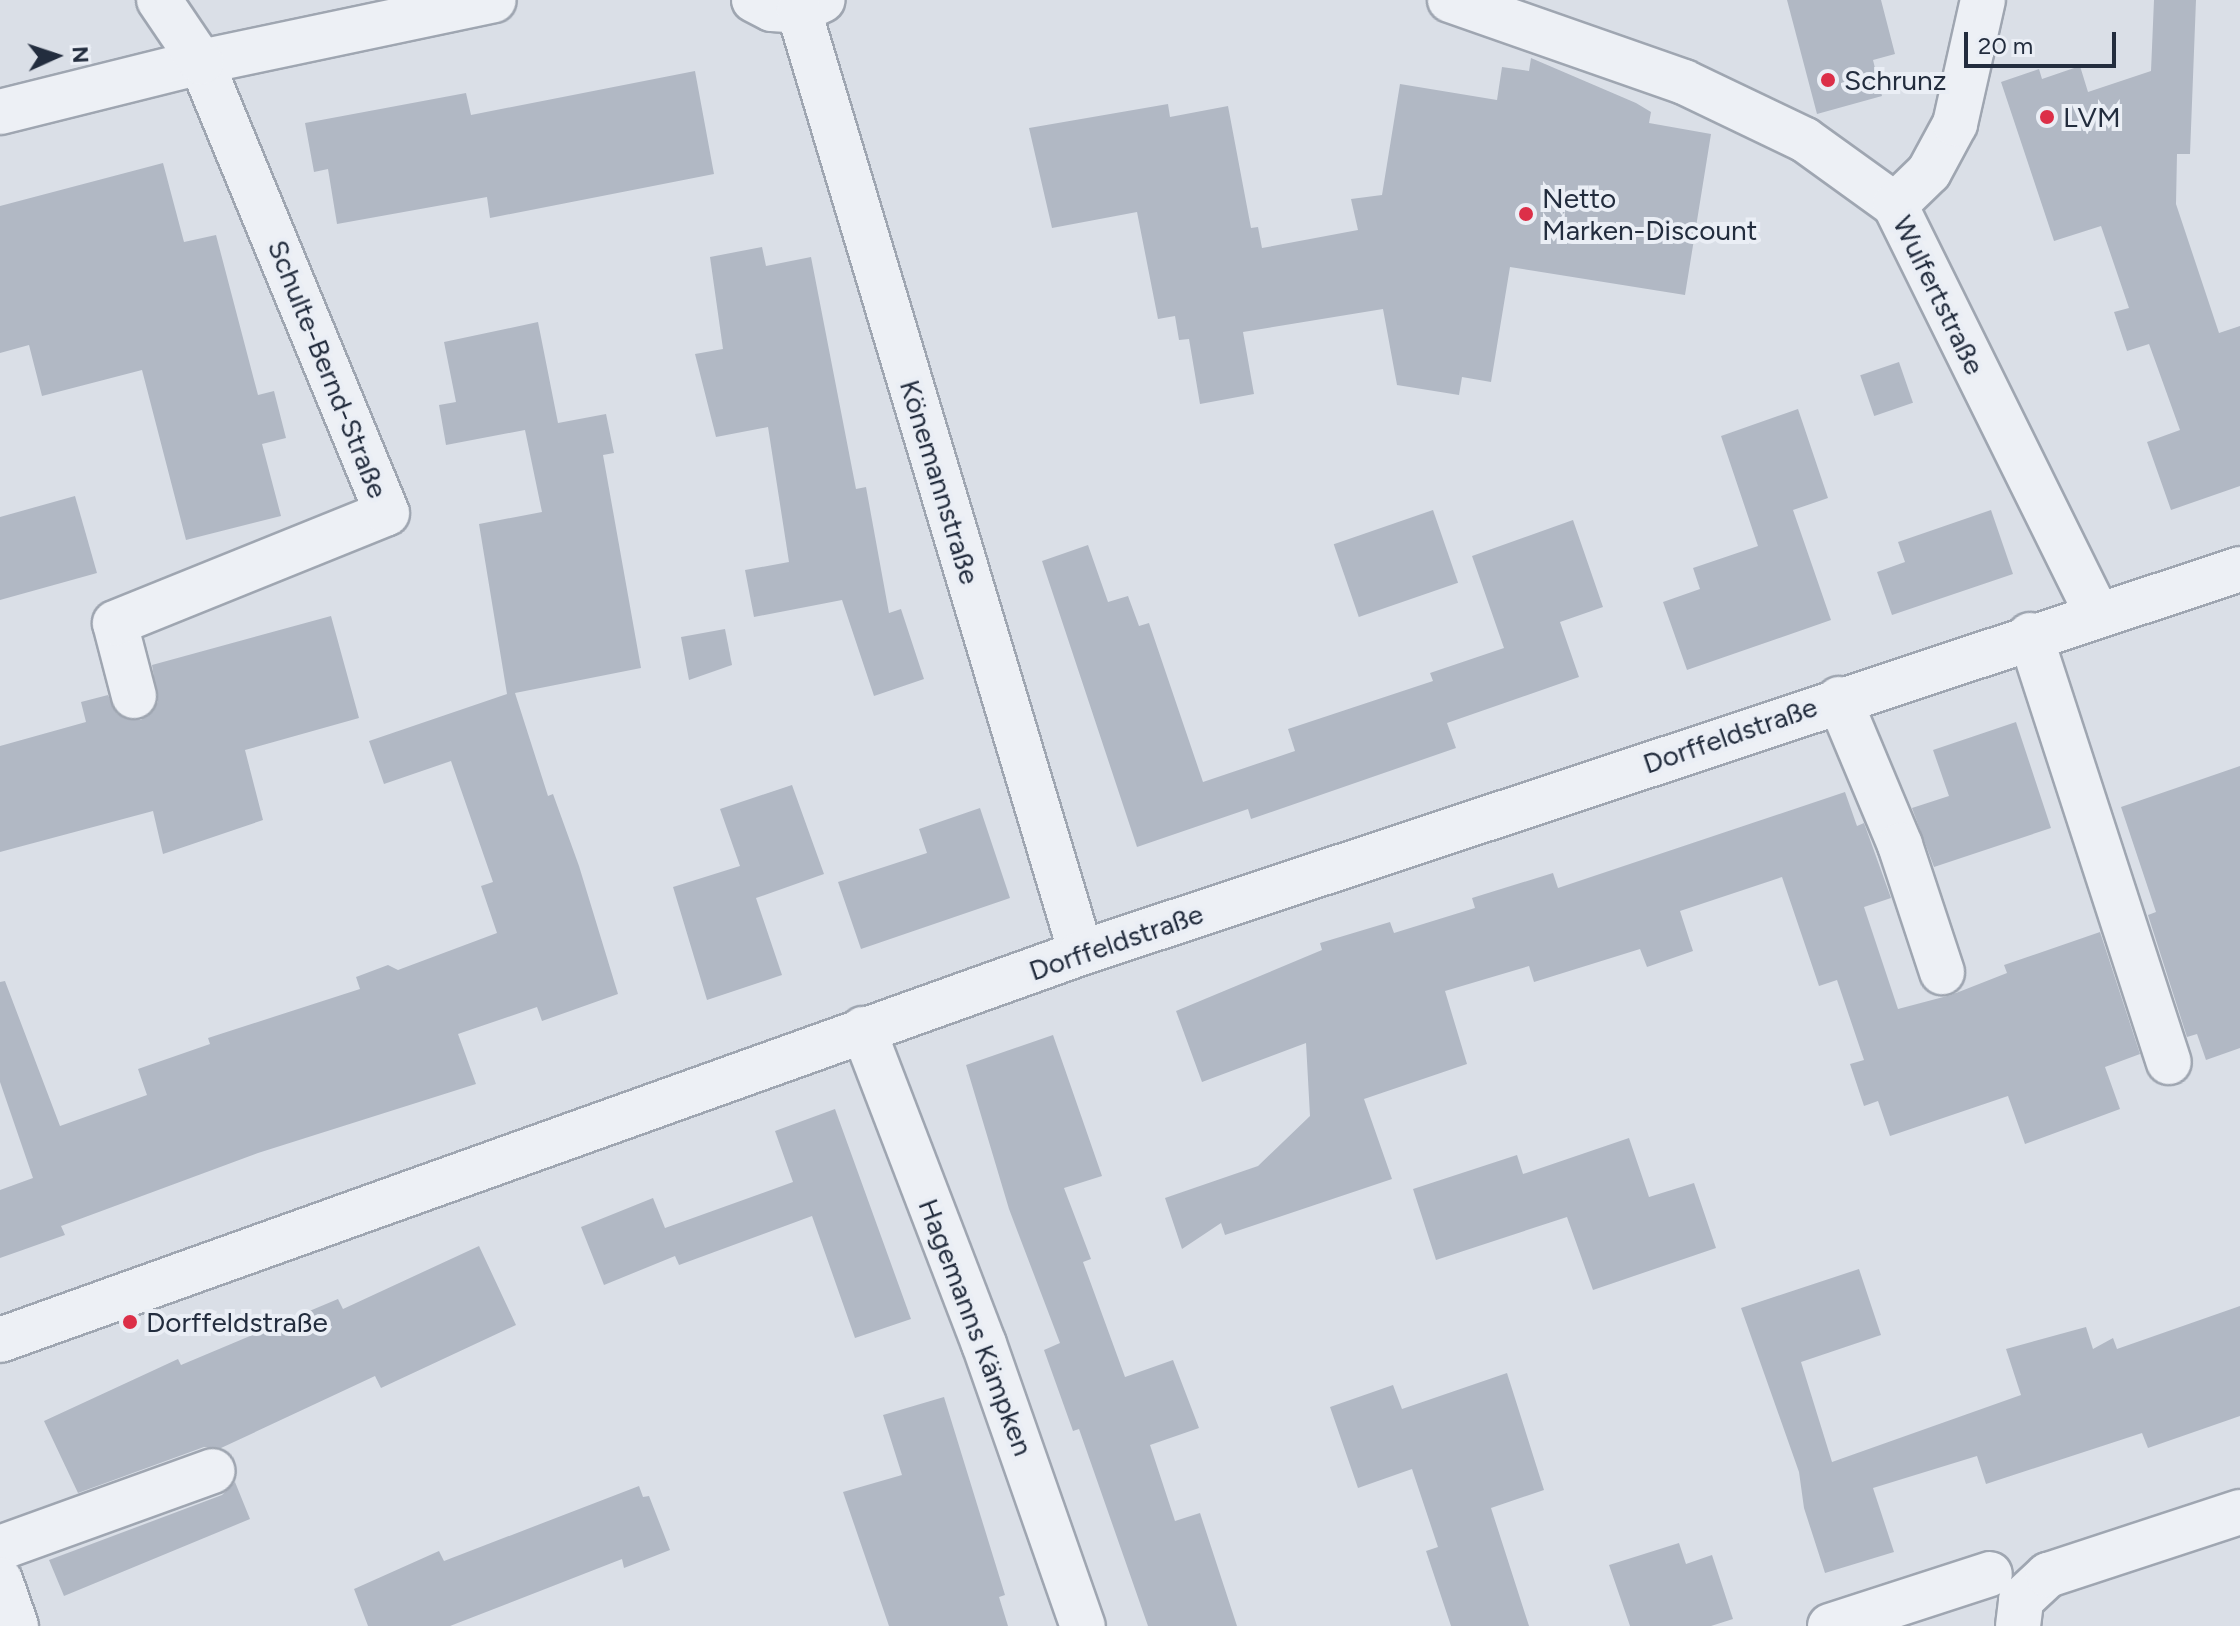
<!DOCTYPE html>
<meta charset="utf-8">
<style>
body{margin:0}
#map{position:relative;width:2240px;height:1626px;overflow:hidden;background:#dadfe7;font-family:Figtree,sans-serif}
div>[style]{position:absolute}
.building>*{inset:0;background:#b1b8c4;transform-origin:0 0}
.roads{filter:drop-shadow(2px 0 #9fa6b1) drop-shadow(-2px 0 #9fa6b1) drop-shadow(0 2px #9fa6b1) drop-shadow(0 -2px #9fa6b1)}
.minor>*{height:44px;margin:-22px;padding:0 22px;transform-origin:22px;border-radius:22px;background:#edf0f5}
.dots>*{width:22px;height:22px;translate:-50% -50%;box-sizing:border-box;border:4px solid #eaeef5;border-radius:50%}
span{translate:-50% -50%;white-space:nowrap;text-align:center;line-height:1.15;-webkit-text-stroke:8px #eaeef5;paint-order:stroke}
.poi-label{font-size:28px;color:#232d3e}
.left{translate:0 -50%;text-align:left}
.street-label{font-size:28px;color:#232d3e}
.north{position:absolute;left:16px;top:16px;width:80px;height:80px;-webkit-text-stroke:6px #eaeef5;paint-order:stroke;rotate:87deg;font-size:22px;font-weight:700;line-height:32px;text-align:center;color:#232d3e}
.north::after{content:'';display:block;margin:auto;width:28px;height:36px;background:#232d3e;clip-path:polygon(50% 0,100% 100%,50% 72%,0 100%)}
.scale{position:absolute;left:1964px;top:32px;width:152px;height:36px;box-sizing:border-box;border:4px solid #232d3e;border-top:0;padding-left:10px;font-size:24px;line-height:28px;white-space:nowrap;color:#232d3e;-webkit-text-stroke:6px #eaeef5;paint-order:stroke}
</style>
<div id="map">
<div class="building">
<div style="clip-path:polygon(1787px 0,1881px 0,1895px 54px,1873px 60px,1882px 96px,1817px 114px)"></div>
<div style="clip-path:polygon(2154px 0,2196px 0,2190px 154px,2177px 154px,2176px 204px,2219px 333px,2240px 326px,2240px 486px,2171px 510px,2147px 442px,2180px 430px,2149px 344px,2127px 351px,2114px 312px,2129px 308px,2101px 226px,2054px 241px,2001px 82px,2039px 69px,2042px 79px,2080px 66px,2088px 92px,2151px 71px)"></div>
<div style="clip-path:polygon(1531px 58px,1636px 103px,1651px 112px,1649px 123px,1711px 134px,1685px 295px,1510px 267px,1491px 382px,1462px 377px,1459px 395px,1397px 385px,1383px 309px,1243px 332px,1254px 394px,1200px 404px,1189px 339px,1179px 340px,1175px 316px,1158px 319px,1137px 212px,1052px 228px,1029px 128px,1168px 104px,1170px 117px,1228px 106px,1251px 228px,1258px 227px,1262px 248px,1358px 230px,1351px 199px,1382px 195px,1400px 84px,1497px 100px,1502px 67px,1529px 71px)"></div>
<div style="clip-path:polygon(695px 71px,714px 174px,490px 218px,487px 197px,337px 224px,328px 169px,314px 172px,305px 123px,466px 93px,471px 115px)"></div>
<div style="clip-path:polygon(163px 163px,184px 242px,216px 235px,258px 395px,274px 391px,286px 438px,262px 444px,281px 516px,186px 540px,142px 370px,42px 396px,29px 345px,0 353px,0 206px)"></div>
<div style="clip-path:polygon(762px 247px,766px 266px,811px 257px,856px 489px,866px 487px,889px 613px,901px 609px,924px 679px,874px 696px,842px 600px,754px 617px,745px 570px,789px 562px,768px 427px,716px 437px,695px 354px,723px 349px,710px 257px)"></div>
<div style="clip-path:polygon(538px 322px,558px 423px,606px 414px,614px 453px,603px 455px,641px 668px,515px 693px,548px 796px,553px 794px,579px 866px,618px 994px,542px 1021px,537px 1007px,458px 1034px,476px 1084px,258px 1153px,61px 1226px,65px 1235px,0 1258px,0 1190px,33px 1178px,0 1082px,0 982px,5px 981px,60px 1126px,147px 1095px,138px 1069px,210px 1044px,208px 1038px,360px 989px,356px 977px,388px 965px,398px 970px,497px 933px,481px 886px,493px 882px,451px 761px,384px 784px,369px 741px,507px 694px,479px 524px,542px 512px,525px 430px,446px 445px,439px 405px,456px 402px,444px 342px)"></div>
<div style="left:1899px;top:362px;width:43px;height:41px;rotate:71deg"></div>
<div style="clip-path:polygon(1798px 409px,1828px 498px,1793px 510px,1831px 620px,1687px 670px,1663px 602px,1700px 589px,1693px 568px,1758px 546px,1721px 436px)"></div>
<div style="clip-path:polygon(75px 496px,97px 573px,0 600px,0 517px)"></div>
<div style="left:1433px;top:510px;width:77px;height:105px;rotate:71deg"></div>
<div style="clip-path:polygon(1991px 510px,2013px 574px,1892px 615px,1877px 572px,1905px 562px,1898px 542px)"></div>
<div style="clip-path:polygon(1573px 520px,1603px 607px,1560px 622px,1579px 677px,1447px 723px,1456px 748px,1251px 819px,1248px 809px,1137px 847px,1042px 561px,1088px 545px,1108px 602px,1128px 596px,1139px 626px,1149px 623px,1203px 782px,1295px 751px,1288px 729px,1433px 681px,1430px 673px,1504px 648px,1472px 556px)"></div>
<div style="clip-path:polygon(331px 616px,359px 718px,245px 750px,263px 820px,163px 854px,153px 811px,0 852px,0 746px,86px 722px,81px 702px,108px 695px,117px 714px,141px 720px,158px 702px,152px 665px)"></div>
<div style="clip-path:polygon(725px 629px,732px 665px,689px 680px,681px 637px)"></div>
<div style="clip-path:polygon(2016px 722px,2051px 828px,1934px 867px,1912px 808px,1949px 796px,1933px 750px)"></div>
<div style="clip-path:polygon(2240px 766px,2240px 1048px,2206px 1060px,2197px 1034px,2187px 1037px,2148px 915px,2156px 912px,2121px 807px)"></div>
<div style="clip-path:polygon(792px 785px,824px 874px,756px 898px,782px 975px,707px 1000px,673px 887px,740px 866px,720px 809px)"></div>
<div style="clip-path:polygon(1845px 792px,1857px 826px,1864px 823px,1891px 898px,1864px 907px,1898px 1009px,1951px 995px,2007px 973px,2004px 965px,2100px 932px,2140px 1054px,2105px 1067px,2120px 1109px,2025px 1144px,2008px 1096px,1890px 1136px,1878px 1101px,1864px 1106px,1850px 1064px,1864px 1060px,1837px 980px,1819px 986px,1782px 877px,1680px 911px,1693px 951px,1647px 967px,1640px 949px,1534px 982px,1529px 966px,1445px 991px,1467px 1064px,1364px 1099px,1392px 1179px,1225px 1235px,1221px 1223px,1182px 1249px,1165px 1198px,1258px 1166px,1310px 1116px,1306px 1043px,1202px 1082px,1176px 1011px,1322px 950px,1320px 943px,1390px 922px,1394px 933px,1475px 908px,1472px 898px,1553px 873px,1558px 888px)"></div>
<div style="clip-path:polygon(980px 808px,1010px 898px,861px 949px,838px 882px,927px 853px,919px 829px)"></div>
<div style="clip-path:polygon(1053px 1035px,1102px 1176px,1064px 1188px,1091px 1259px,1083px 1262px,1125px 1377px,1173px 1360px,1199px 1428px,1150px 1445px,1175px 1521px,1200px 1513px,1237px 1626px,1148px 1626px,1079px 1429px,1073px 1431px,1044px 1350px,1060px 1343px,1009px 1209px,966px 1065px)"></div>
<div style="clip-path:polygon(835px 1109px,911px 1319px,855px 1338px,812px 1216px,679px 1265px,675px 1256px,604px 1285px,581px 1227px,653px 1198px,665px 1228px,793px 1182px,775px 1131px)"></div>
<div style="clip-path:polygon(1629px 1138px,1649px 1197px,1694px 1183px,1716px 1248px,1593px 1290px,1567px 1217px,1436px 1260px,1413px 1189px,1517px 1155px,1523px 1174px)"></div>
<div style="clip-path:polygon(479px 1246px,516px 1325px,381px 1388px,375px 1376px,221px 1448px,204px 1447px,78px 1493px,44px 1421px,178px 1359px,181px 1365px,338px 1299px,343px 1309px)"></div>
<div style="clip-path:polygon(1859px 1269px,1881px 1335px,1801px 1362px,1832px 1462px,2021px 1395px,2006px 1349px,2086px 1327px,2093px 1349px,2113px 1338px,2117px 1349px,2240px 1306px,2240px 1416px,2148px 1448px,2142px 1433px,1986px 1484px,1977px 1456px,1873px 1488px,1894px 1552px,1825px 1573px,1804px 1508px,1799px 1472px,1741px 1308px)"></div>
<div style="clip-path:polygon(1507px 1373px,1544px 1490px,1491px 1508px,1529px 1626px,1451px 1626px,1426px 1551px,1438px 1547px,1412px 1469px,1358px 1488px,1330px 1407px,1393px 1385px,1402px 1409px)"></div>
<div style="clip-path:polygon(944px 1397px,1005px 1595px,999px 1597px,1008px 1626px,889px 1626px,843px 1492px,902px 1475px,883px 1415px)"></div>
<div style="clip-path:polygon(235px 1482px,250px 1519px,64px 1596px,49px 1560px,222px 1495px)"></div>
<div style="clip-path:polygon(639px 1486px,643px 1497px,649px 1496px,670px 1550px,624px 1568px,622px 1559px,450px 1626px,368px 1626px,354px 1589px,439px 1551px,444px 1561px)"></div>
<div style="clip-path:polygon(1679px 1543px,1686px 1564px,1712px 1555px,1733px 1619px,1711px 1626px,1630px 1626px,1609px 1565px)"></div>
</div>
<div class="roads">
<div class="minor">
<div style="left:754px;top:0;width:20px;rotate:27deg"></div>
<div style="left:772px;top:9px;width:27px;rotate:4deg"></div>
<div style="left:799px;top:11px;width:26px;rotate:-25deg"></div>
<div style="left:1450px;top:0;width:248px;rotate:19.3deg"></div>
<div style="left:1684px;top:82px;width:134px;rotate:25.6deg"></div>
<div style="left:1805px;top:140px;width:111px;rotate:35.8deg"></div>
<div style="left:1895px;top:205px;width:454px;rotate:63.7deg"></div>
<div style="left:799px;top:11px;width:983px;rotate:73.33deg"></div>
<div style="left:0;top:112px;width:207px;rotate:-14deg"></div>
<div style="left:201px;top:62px;width:299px;rotate:-11.9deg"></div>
<div style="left:1895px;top:205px;width:47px;rotate:-44.1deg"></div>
<div style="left:1929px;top:172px;width:55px;rotate:-61.6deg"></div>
<div style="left:1955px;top:124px;width:127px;rotate:-77.3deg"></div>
<div style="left:2030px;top:635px;width:449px;rotate:72deg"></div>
<div style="left:134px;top:696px;width:75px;rotate:-104.6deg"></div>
<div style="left:115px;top:623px;width:293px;rotate:-22deg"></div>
<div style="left:387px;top:513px;width:488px;rotate:-112.4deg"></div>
<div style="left:201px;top:62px;width:75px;rotate:-124.1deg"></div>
<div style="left:1839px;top:699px;width:158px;rotate:67.3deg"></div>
<div style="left:1900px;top:845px;width:134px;rotate:71.7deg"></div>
<div style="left:863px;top:1029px;width:337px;rotate:69deg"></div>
<div style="left:984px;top:1344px;width:299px;rotate:70.7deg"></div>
<div style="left:0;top:1340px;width:1148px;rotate:-19.7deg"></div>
<div style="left:1081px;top:953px;width:1221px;rotate:-18.33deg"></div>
<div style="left:0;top:1548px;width:226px;rotate:-19.9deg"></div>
<div style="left:0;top:1580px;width:49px;rotate:70.8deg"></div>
<div style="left:1830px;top:1626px;width:168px;rotate:-18deg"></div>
<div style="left:2018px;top:1626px;width:26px;rotate:-83deg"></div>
<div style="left:2021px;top:1600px;width:37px;rotate:-43deg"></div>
<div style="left:2048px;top:1575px;width:202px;rotate:-18.2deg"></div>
</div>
</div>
<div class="dots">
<div style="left:1828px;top:80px;background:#dc2f48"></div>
<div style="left:2047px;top:117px;background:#dc2f48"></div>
<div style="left:1526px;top:214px;background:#dc2f48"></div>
<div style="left:130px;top:1322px;background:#dc2f48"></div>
</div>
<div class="poi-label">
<span class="left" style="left:1844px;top:80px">Schrunz</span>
<span class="left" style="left:2063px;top:117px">LVM</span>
<span class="left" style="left:1542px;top:214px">Netto<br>Marken-Discount</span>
<span class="left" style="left:146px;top:1322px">Dorffeldstraße</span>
</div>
<div class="street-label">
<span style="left:1939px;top:295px;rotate:64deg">Wulfertstraße</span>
<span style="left:328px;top:369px;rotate:68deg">Schulte-Bernd-Straße</span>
<span style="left:940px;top:482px;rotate:73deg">Könemannstraße</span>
<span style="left:1730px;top:735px;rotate:-19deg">Dorffeldstraße</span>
<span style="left:1116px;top:942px;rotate:-19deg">Dorffeldstraße</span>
<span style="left:976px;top:1327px;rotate:69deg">Hagemanns Kämpken</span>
</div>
<div class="north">N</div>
<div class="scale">20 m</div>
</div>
